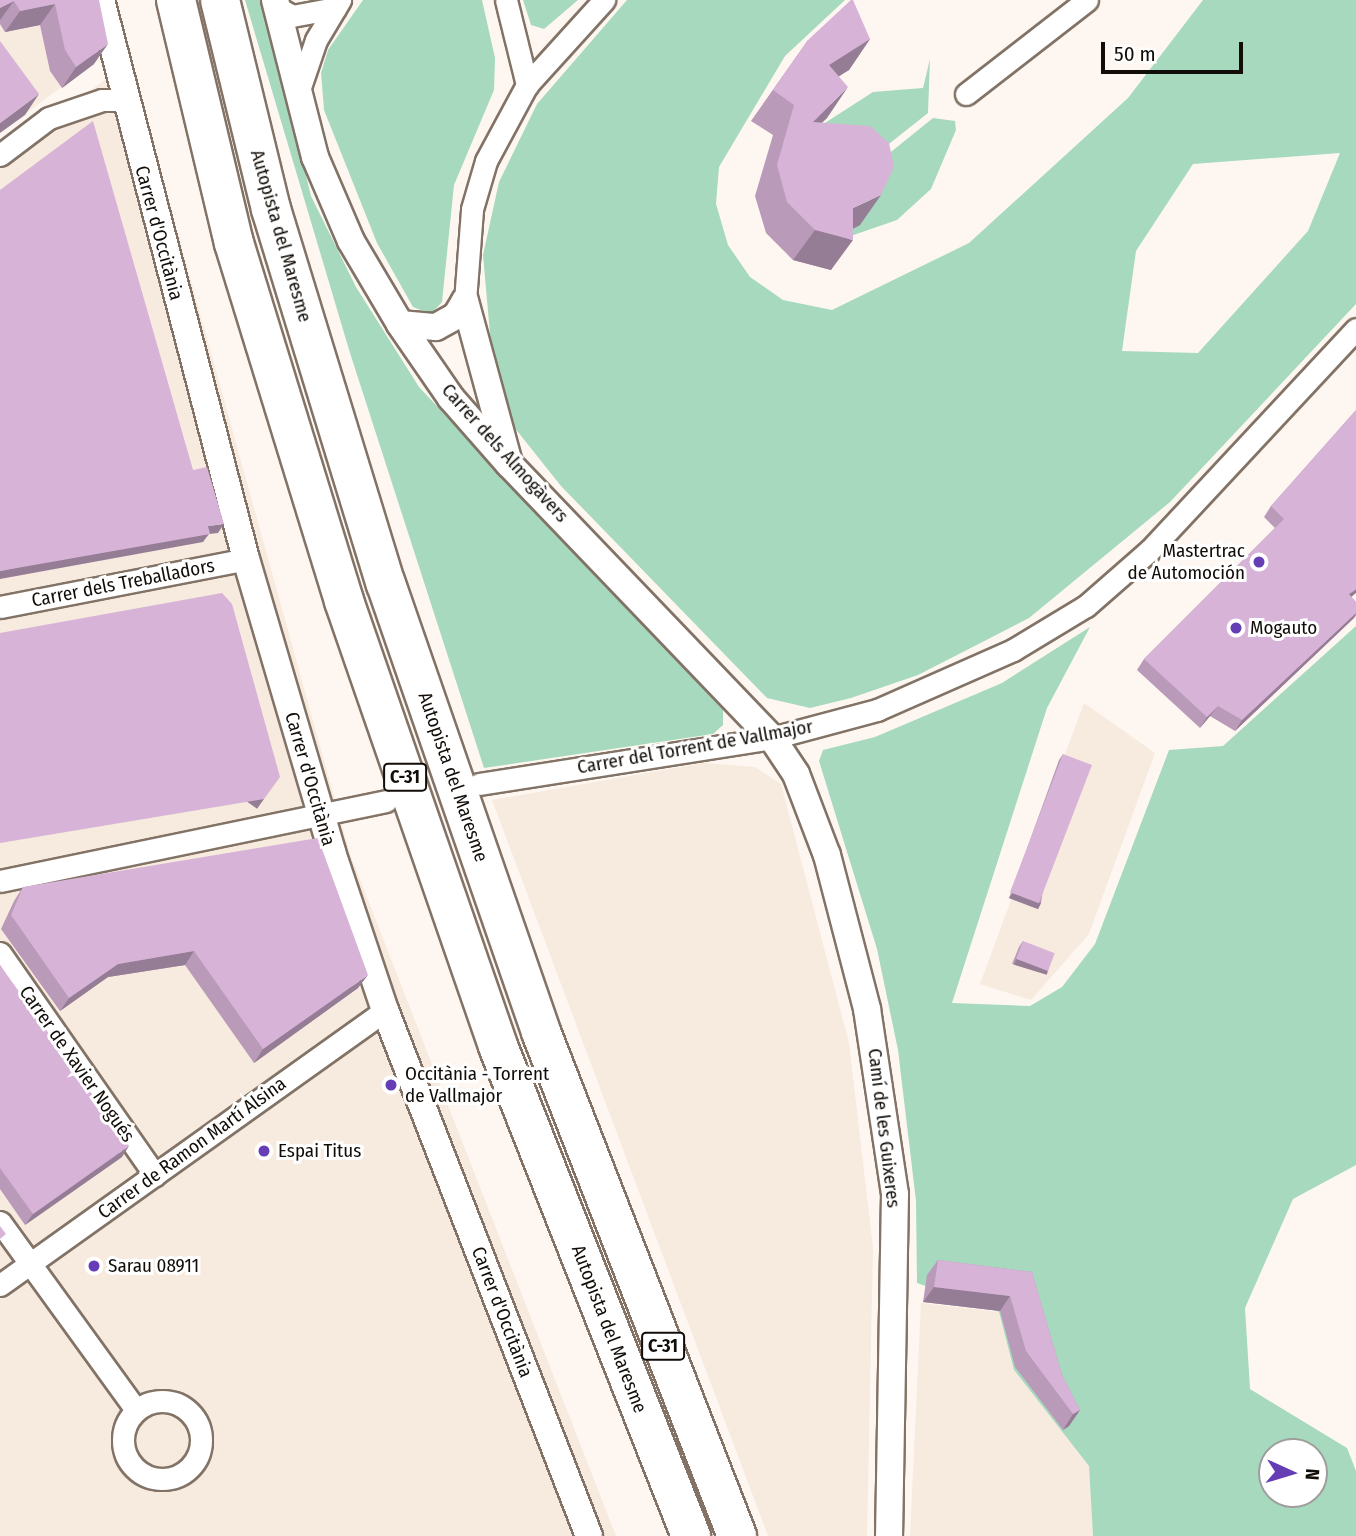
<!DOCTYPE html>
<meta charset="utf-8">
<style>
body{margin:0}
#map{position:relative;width:1356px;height:1536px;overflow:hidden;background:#fef7f1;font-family:"Fira Sans Condensed",sans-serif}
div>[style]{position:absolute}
.built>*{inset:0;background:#f7eade}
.green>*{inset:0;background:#a6d9be}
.roads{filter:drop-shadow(2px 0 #827366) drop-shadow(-2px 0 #827366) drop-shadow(0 2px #827366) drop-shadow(0 -2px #827366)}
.minor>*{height:21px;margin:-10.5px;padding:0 10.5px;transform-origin:10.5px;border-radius:10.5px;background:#fff}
.minor>.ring{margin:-10.5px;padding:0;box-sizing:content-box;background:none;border:21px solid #fff;border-radius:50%}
.tertiary>*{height:26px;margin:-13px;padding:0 13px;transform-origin:13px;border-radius:13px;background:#fff}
.motorway>*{height:38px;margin:-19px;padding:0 19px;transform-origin:19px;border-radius:19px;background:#fff}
.wall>*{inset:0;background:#b99ab9}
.shaded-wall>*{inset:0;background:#967d96;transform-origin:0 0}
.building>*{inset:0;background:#d7b3d7;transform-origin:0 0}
.dots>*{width:19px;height:19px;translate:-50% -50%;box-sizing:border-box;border:4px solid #fff;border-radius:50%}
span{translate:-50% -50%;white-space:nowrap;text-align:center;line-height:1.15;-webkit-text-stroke:6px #fff;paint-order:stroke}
.shield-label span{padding:2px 5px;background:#fff;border:2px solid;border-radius:5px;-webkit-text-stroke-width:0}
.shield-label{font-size:18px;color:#120d08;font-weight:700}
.street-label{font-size:19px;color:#120d08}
.poi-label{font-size:19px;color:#120d08}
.right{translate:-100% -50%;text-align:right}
.left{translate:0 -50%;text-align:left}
.north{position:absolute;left:1258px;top:1438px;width:70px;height:70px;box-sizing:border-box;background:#fff;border:2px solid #a09e9c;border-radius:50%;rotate:94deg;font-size:19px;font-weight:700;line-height:28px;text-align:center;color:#120d08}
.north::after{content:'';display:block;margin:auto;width:24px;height:32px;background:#653db5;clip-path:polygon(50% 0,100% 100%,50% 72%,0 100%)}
.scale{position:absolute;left:1101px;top:42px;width:142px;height:32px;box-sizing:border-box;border:4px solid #120d08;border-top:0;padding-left:9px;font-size:21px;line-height:24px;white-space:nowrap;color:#120d08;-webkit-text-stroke:5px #fff;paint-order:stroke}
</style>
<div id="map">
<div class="built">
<div style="clip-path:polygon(0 0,75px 0,89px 66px,0 133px)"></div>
<div style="clip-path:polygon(130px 61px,350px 854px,616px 1536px,0 1536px,0 158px)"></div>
<div style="clip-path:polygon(1084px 703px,1155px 753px,1089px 934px,1031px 1000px,980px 984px)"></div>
<div style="clip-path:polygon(704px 763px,755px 767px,781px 784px,849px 1043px,873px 1248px,867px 1536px,768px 1536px,492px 800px)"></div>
<div style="clip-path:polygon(921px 1303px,999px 1312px,1014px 1370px,1089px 1466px,1093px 1536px,910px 1536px)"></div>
</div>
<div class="green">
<div style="clip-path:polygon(245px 0,263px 0,311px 196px,356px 287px,419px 387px,723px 710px,723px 725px,713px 734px,484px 768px,350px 353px)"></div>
<div style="clip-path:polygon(363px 0,482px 0,495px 58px,494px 90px,454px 185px,442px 302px,431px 314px,413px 307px,377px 243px,324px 110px,321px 73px,328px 50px)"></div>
<div style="clip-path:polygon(523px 0,578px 0,544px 29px,531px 25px)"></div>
<div style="clip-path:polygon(evenodd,627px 0,845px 0,785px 56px,719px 167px,716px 204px,728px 245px,750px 277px,783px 300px,832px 310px,969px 243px,1128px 98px,1203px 0,1356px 0,1356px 304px,1170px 502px,1029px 618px,918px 675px,851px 698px,810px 708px,767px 698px,561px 486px,510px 422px,491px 345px,483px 255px,499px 182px,537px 104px,627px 0,1340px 153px,1308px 231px,1198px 353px,1122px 351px,1136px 251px,1193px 164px,1340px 153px)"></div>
<div style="clip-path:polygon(930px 59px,928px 113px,861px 166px,814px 130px,873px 92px,923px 88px)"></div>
<div style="clip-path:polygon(933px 118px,955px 121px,956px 130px,931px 189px,897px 220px,842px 239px,871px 207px,866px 172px)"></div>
<div style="clip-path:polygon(evenodd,1356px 626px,1356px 1165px,1293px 1199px,1245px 1308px,1250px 1389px,1347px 1448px,1356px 1471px,1356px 1536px,1093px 1536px,1089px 1466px,1014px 1370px,999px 1312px,917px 1283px,916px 1201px,898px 1050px,877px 949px,819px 761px,823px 750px,875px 737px,1002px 683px,1090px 627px,1047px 708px,952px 1003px,1030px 1006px,1062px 987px,1095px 944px,1169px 750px,1223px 746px,1356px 626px,1272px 1452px,1314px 1452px,1314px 1494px,1272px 1494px,1272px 1452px)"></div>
</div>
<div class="roads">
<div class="minor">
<div style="left:506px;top:0;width:88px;rotate:76.1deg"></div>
<div style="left:276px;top:7px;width:18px;rotate:29deg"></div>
<div style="left:292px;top:16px;width:44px;rotate:-10.5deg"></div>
<div style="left:298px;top:93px;width:56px;rotate:-71.2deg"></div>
<div style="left:316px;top:40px;width:47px;rotate:-59deg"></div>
<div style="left:966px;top:94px;width:153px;rotate:-37.8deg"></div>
<div style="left:0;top:155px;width:61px;rotate:-37.1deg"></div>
<div style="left:49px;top:118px;width:56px;rotate:-18.8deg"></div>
<div style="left:102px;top:100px;width:22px"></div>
<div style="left:465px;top:301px;width:92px;rotate:-85.6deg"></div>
<div style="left:472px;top:209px;width:50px;rotate:-73.7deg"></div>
<div style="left:486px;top:161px;width:86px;rotate:-61.7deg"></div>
<div style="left:527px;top:85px;width:115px;rotate:-47.8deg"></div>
<div style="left:0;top:607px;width:251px;rotate:-11deg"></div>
<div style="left:479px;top:784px;width:297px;rotate:-8.9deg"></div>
<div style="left:772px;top:738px;width:109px;rotate:-14.9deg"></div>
<div style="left:877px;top:710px;width:149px;rotate:-23.8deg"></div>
<div style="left:1013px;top:650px;width:85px;rotate:-31.1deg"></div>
<div style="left:1086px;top:606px;width:85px;rotate:-41.2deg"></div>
<div style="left:1150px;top:550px;width:302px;rotate:-47deg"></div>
<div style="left:0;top:881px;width:394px;rotate:-11.7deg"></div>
<div style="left:0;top:953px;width:271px;rotate:55.1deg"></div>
<div style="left:0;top:1222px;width:232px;rotate:54.1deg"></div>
<div style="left:0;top:1285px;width:473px;rotate:-35.5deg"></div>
<div class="ring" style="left:123px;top:1401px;width:57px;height:57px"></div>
</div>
<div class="tertiary">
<div style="left:101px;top:0;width:577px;rotate:75.46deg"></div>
<div style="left:246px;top:559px;width:305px;rotate:73.6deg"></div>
<div style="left:332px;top:852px;width:167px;rotate:71.5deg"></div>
<div style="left:385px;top:1010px;width:564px;rotate:68.8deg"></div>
<div style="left:275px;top:0;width:162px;rotate:75.7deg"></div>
<div style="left:315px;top:157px;width:91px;rotate:66.8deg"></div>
<div style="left:351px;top:241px;width:96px;rotate:59.4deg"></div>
<div style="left:400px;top:324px;width:90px;rotate:55.4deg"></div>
<div style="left:451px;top:398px;width:88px;rotate:48.7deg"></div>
<div style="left:509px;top:464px;width:380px;rotate:46.2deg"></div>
<div style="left:772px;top:738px;width:43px;rotate:56.3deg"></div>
<div style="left:796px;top:774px;width:87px;rotate:69.1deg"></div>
<div style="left:827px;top:855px;width:159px;rotate:75.4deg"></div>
<div style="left:867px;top:1009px;width:187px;rotate:81.4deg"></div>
<div style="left:895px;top:1194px;width:342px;rotate:91deg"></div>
<div style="left:465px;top:301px;width:164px;rotate:74.8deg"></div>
<div style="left:400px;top:324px;width:36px;rotate:5deg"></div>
<div style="left:436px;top:327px;width:23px;rotate:-29deg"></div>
<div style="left:456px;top:316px;width:17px;rotate:-59deg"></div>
</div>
<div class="motorway">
<div style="left:176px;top:0;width:250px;rotate:76.6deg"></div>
<div style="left:234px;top:243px;width:375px;rotate:72.9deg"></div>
<div style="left:344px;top:601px;width:471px;rotate:70.9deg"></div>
<div style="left:498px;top:1046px;width:527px;rotate:68.5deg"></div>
<div style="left:220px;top:0;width:215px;rotate:76.3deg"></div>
<div style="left:271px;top:209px;width:392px;rotate:73deg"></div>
<div style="left:386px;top:584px;width:474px;rotate:70.9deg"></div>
<div style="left:541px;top:1032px;width:541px;rotate:68.75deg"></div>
</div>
</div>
<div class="wall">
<div style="clip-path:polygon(0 0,99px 0,94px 64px,62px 88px,50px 71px,40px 25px,5px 32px,0 24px)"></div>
<div style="clip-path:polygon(870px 39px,849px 70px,838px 76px,827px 118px,822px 122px,860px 225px,853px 229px,831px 270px,793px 260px,766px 233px,755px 196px,773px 135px,751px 121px,808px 40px)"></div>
<div style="clip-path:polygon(1356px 410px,1351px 597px,1356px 602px,1356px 616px,1235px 731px,1210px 716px,1200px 728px,1137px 670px,1144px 659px,1275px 528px,1264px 517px,1271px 506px)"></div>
<div style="clip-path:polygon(1063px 754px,1041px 903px,1038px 909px,1009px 898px,1059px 760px)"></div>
<div style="clip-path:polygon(23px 887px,358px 988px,254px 1063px,185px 965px,108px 977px,60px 1011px,1px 929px,14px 901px)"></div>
<div style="clip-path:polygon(1023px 941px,1045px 974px,1012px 964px,1019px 947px)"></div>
<div style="clip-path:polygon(0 965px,122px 1157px,25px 1225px,0 1189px)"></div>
<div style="clip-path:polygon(938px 1260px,1032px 1272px,1062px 1375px,1080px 1410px,1069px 1426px,1063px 1430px,1015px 1367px,1000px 1311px,923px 1302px,927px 1275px)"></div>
</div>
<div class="shaded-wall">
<div style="clip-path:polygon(14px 1px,0 20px,0 8px)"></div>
<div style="clip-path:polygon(55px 4px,40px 25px,5px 32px,20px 11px)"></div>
<div style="clip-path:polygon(870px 39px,849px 70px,808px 96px,829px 65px)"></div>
<div style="clip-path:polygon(108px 44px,94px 64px,62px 88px,76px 67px)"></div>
<div style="clip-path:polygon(848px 87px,827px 118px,792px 152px,813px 122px)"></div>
<div style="clip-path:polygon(39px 94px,25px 115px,0 133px,0 123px)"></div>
<div style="clip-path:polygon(881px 195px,860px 225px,838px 236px,853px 240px,831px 270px,793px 260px,815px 230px,853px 208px)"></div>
<div style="clip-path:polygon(224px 524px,218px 533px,209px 534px,203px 542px,0 579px,0 571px,208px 526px)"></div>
<div style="clip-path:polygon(1356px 589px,1356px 593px,1342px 605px,1349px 594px)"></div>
<div style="clip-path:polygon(1356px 613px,1354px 618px,1235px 731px,1242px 720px)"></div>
<div style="clip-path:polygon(1218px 706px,1210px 716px,1200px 728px,1207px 717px)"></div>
<div style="left:264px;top:799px;width:12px;height:268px;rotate:125deg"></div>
<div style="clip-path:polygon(1013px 893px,1041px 903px,1038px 909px,1009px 898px)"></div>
<div style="clip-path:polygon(194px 951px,185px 965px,108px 977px,60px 1011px,69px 998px,118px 964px)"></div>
<div style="left:1016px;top:959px;width:34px;height:6px;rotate:17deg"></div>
<div style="clip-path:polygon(368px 975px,358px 988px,254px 1063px,263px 1049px)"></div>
<div style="clip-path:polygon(129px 1146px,122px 1157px,25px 1225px,33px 1214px)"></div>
<div style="clip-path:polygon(934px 1287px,1010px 1296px,1000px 1311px,923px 1302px)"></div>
<div style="clip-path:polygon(1080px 1410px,1069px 1426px,1063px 1430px,1073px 1414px)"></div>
</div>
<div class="building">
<div style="clip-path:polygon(0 0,99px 0,108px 44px,76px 67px,65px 50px,55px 4px,20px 11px,14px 1px,0 8px)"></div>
<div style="clip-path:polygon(851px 0,853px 0,870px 39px,829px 65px,848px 87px,813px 122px,870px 126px,889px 143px,894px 167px,881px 195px,853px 208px,853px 240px,815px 230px,787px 202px,777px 165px,794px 105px,773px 90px,808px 40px)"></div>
<div style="clip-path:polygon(0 41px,39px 94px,0 123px)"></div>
<div style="clip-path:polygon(93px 121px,193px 470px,207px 467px,224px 524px,208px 526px,210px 534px,0 571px,0 190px)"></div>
<div style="clip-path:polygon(1356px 410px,1356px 589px,1349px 594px,1356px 602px,1356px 613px,1242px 720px,1218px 706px,1207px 717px,1144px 659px,1284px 519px,1271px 506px)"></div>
<div style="clip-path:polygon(222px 593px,232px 604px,280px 777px,264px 799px,0 843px,0 633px)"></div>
<div style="left:1063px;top:754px;width:31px;height:148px;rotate:21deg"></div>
<div style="clip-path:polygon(318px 838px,368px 975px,263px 1049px,194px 951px,118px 964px,69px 998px,11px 915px,23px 887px)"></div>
<div style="left:1023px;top:941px;width:34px;height:19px;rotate:21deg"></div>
<div style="clip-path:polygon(0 965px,129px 1146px,33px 1214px,0 1168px)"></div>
<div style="clip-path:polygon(0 1226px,6px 1234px,0 1239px)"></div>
<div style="clip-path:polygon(938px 1260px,1032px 1272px,1062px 1375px,1080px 1410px,1073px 1414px,1026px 1351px,1010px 1296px,934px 1287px)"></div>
</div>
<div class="dots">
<div style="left:1259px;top:562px;background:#653db5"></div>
<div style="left:1236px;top:628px;background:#653db5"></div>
<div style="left:391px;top:1085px;background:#653db5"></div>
<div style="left:264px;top:1151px;background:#653db5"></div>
<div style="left:94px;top:1266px;background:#653db5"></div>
</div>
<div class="shield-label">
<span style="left:405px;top:777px">C-31</span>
<span style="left:663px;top:1346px">C-31</span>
</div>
<div class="street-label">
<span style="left:159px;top:233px;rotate:75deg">Carrer d'Occitània</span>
<span style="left:281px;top:236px;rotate:74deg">Autopista del Maresme</span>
<span style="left:505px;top:453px;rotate:48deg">Carrer dels Almogàvers</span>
<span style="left:123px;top:583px;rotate:-11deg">Carrer dels Treballadors</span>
<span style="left:695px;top:747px;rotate:-10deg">Carrer del Torrent de Vallmajor</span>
<span style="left:453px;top:777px;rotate:71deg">Autopista del Maresme</span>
<span style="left:310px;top:779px;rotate:74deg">Carrer d'Occitània</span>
<span style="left:77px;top:1064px;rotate:55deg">Carrer de Xavier Nogués</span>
<span style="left:884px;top:1128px;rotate:83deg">Camí de les Guixeres</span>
<span style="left:192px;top:1148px;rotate:-36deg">Carrer de Ramon Martí Alsina</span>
<span style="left:502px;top:1312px;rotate:69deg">Carrer d'Occitània</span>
<span style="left:609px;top:1329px;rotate:69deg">Autopista del Maresme</span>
</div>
<div class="poi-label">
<span class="right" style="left:1245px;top:562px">Mastertrac<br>de Automoción</span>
<span class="left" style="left:1250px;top:628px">Mogauto</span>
<span class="left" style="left:405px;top:1085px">Occitània - Torrent<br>de Vallmajor</span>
<span class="left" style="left:278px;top:1151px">Espai Titus</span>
<span class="left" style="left:108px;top:1266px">Sarau 08911</span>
</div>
<div class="north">N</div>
<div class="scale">50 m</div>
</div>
